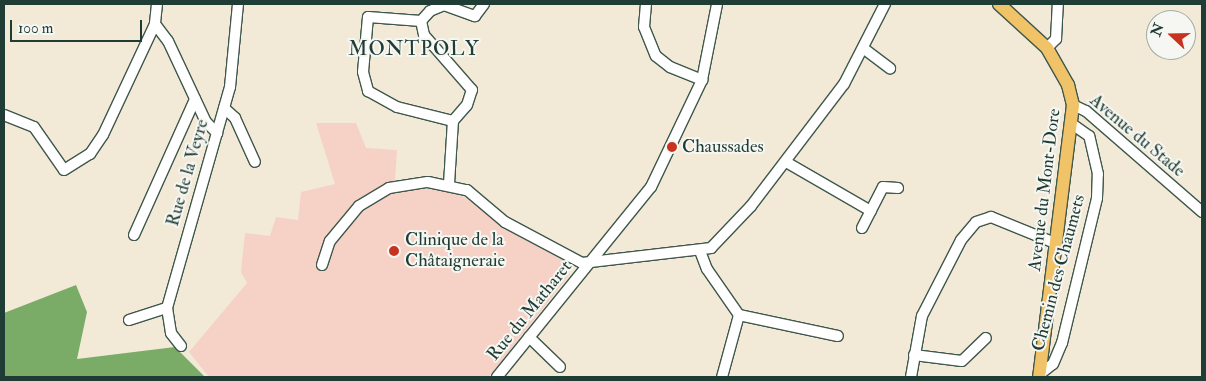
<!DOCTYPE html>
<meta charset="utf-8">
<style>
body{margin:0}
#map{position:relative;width:1206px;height:381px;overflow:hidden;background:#f2ead7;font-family:"IM FELL Double Pica",serif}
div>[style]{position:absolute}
.built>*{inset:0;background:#f6d1c5}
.forest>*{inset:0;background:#7aac68}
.roads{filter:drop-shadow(1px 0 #3f574c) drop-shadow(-1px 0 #3f574c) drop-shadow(0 1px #3f574c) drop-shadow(0 -1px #3f574c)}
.minor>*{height:10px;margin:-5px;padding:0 5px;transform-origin:5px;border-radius:5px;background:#fff}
.major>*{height:12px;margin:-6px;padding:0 6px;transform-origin:6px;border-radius:6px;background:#f1c369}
.dots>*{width:14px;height:14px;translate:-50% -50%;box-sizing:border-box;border:2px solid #f6f6f2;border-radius:50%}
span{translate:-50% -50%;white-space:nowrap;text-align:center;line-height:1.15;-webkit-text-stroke:4px #f6f6f2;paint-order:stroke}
.street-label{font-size:18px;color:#1f3d34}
.poi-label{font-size:18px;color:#1f3d34}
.left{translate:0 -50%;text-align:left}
.quarter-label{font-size:20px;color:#1f3d34;letter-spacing:1px}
.frame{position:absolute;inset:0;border:5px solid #1f3d34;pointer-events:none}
.north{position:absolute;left:1146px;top:10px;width:50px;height:50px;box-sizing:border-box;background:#f6f6f2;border:1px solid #a0aca6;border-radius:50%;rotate:291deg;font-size:14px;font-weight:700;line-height:20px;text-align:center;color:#1f3d34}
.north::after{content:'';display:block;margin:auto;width:18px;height:22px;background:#c8321e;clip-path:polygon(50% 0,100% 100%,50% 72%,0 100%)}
.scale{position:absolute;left:10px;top:20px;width:132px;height:22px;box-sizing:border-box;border:2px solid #1f3d34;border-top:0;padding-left:6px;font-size:15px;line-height:18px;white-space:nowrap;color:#1f3d34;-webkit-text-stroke:4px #f6f6f2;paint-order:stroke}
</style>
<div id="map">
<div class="built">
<div style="clip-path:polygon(316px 123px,356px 123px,366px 148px,397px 150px,395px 181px,400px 189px,444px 188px,478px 204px,503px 228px,563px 260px,570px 274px,489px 377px,209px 377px,189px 352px,247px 283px,241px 272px,245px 233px,270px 236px,276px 217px,298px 220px,301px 192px,335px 184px)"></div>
</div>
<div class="forest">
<div style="clip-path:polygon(76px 285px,87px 312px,77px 359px,175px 347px,205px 377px,4px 377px,4px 313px)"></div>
</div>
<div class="roads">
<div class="minor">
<div style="left:157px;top:4px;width:20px;rotate:96deg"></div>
<div style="left:155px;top:24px;width:21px;rotate:53deg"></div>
<div style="left:168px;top:41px;width:89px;rotate:64.9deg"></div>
<div style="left:206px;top:122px;width:16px;rotate:45deg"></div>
<div style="left:646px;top:4px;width:23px;rotate:95deg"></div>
<div style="left:644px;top:27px;width:31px;rotate:68deg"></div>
<div style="left:656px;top:56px;width:18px;rotate:38deg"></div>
<div style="left:670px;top:67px;width:35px;rotate:22deg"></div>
<div style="left:421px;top:21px;width:53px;rotate:-175.7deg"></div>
<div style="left:368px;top:17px;width:55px;rotate:95.2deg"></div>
<div style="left:363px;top:72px;width:20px;rotate:75deg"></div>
<div style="left:368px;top:91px;width:33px;rotate:29deg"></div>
<div style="left:397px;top:107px;width:58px;rotate:14deg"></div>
<div style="left:863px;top:48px;width:34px;rotate:37deg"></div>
<div style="left:1047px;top:48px;width:13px;rotate:-45deg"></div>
<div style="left:1056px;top:39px;width:35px;rotate:-87deg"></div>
<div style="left:1073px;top:105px;width:14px;rotate:25deg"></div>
<div style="left:1086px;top:111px;width:154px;rotate:41deg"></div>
<div style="left:224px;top:108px;width:15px;rotate:42deg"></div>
<div style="left:235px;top:118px;width:48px;rotate:65.6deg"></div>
<div style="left:4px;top:115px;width:32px;rotate:22deg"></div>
<div style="left:34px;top:127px;width:52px;rotate:55.1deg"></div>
<div style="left:64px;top:170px;width:31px;rotate:-32deg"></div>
<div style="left:90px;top:154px;width:23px;rotate:-56deg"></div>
<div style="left:103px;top:135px;width:123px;rotate:-64.9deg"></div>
<div style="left:786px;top:162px;width:98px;rotate:30deg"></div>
<div style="left:449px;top:184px;width:63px;rotate:-86.4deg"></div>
<div style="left:453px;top:121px;width:21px;rotate:-49deg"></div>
<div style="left:467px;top:105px;width:16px;rotate:-72deg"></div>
<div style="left:472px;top:90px;width:73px;rotate:-131.1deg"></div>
<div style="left:424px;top:35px;width:14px;rotate:-102deg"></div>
<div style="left:421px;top:21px;width:13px;rotate:-48deg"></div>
<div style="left:430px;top:11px;width:15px;rotate:-23deg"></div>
<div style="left:444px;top:5px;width:33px;rotate:20deg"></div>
<div style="left:475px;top:16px;width:15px;rotate:-53deg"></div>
<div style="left:862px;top:228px;width:46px;rotate:-62.9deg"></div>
<div style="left:883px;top:187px;width:15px;rotate:4deg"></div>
<div style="left:134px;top:235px;width:149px;rotate:-65.8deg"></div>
<div style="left:700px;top:251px;width:19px;rotate:69deg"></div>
<div style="left:707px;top:269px;width:56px;rotate:55.2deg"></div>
<div style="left:739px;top:315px;width:64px;rotate:105.3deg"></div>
<div style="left:322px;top:265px;width:25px;rotate:-72deg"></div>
<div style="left:330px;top:241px;width:45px;rotate:-50.4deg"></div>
<div style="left:359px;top:206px;width:35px;rotate:-31deg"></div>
<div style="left:389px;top:188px;width:39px;rotate:-9deg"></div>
<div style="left:428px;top:182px;width:40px;rotate:12deg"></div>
<div style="left:467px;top:190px;width:50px;rotate:40.1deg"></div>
<div style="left:505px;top:222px;width:87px;rotate:28deg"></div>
<div style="left:582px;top:263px;width:130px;rotate:-6.6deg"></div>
<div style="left:711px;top:248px;width:58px;rotate:-46.4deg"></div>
<div style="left:751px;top:206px;width:153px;rotate:-52.7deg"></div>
<div style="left:844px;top:84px;width:90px;rotate:-62.9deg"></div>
<div style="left:739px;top:315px;width:101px;rotate:12deg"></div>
<div style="left:129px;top:320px;width:40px;rotate:-18deg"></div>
<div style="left:529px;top:337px;width:43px;rotate:44.1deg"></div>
<div style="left:181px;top:346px;width:16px;rotate:-128deg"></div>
<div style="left:171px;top:333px;width:25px;rotate:-99deg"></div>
<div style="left:167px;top:308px;width:230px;rotate:-74.1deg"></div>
<div style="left:230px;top:87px;width:83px;rotate:-84.5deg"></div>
<div style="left:914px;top:355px;width:48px;rotate:7.1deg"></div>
<div style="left:962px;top:361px;width:33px;rotate:-44deg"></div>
<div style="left:1040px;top:374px;width:16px;rotate:-38deg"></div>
<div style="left:1053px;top:364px;width:23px;rotate:-67deg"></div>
<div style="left:1062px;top:343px;width:149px;rotate:-76.4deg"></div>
<div style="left:1097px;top:198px;width:24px;rotate:-88deg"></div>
<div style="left:1098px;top:174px;width:39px;rotate:-103deg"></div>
<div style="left:1089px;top:136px;width:21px;rotate:-145deg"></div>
<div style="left:497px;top:377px;width:245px;rotate:-51deg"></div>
<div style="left:651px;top:187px;width:119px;rotate:-64.5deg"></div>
<div style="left:702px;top:80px;width:77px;rotate:-78.8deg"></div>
<div style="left:911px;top:377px;width:62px;rotate:-79.8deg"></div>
<div style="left:922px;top:316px;width:85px;rotate:-62.8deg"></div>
<div style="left:961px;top:240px;width:23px;rotate:-50deg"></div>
<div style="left:976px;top:222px;width:16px;rotate:-18deg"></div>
<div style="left:991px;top:217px;width:71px;rotate:22.2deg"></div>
</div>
<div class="major">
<div style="left:999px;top:4px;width:65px;rotate:42.5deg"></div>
<div style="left:1047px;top:48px;width:43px;rotate:60.4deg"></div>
<div style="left:1068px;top:85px;width:21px;rotate:76deg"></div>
<div style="left:1073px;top:105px;width:274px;rotate:97.1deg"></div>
</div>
</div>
<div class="dots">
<div style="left:672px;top:147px;background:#c8321e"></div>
<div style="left:394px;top:251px;background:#c8321e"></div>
</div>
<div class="street-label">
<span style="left:1137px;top:136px;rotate:40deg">Avenue du Stade</span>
<span style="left:188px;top:173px;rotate:-74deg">Rue de la Veyre</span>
<span style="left:1045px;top:190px;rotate:-83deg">Avenue du Mont-Dore</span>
<span style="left:1059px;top:273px;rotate:-75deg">Chemin des Chaumets</span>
<span style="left:530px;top:311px;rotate:-51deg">Rue du Matharet</span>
</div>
<div class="poi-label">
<span class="left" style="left:682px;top:147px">Chaussades</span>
<span class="left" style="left:405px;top:251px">Clinique de la<br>Châtaigneraie</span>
</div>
<div class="quarter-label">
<span style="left:414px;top:48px">MONTPOLY</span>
</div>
<div class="frame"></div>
<div class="north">N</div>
<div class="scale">100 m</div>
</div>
